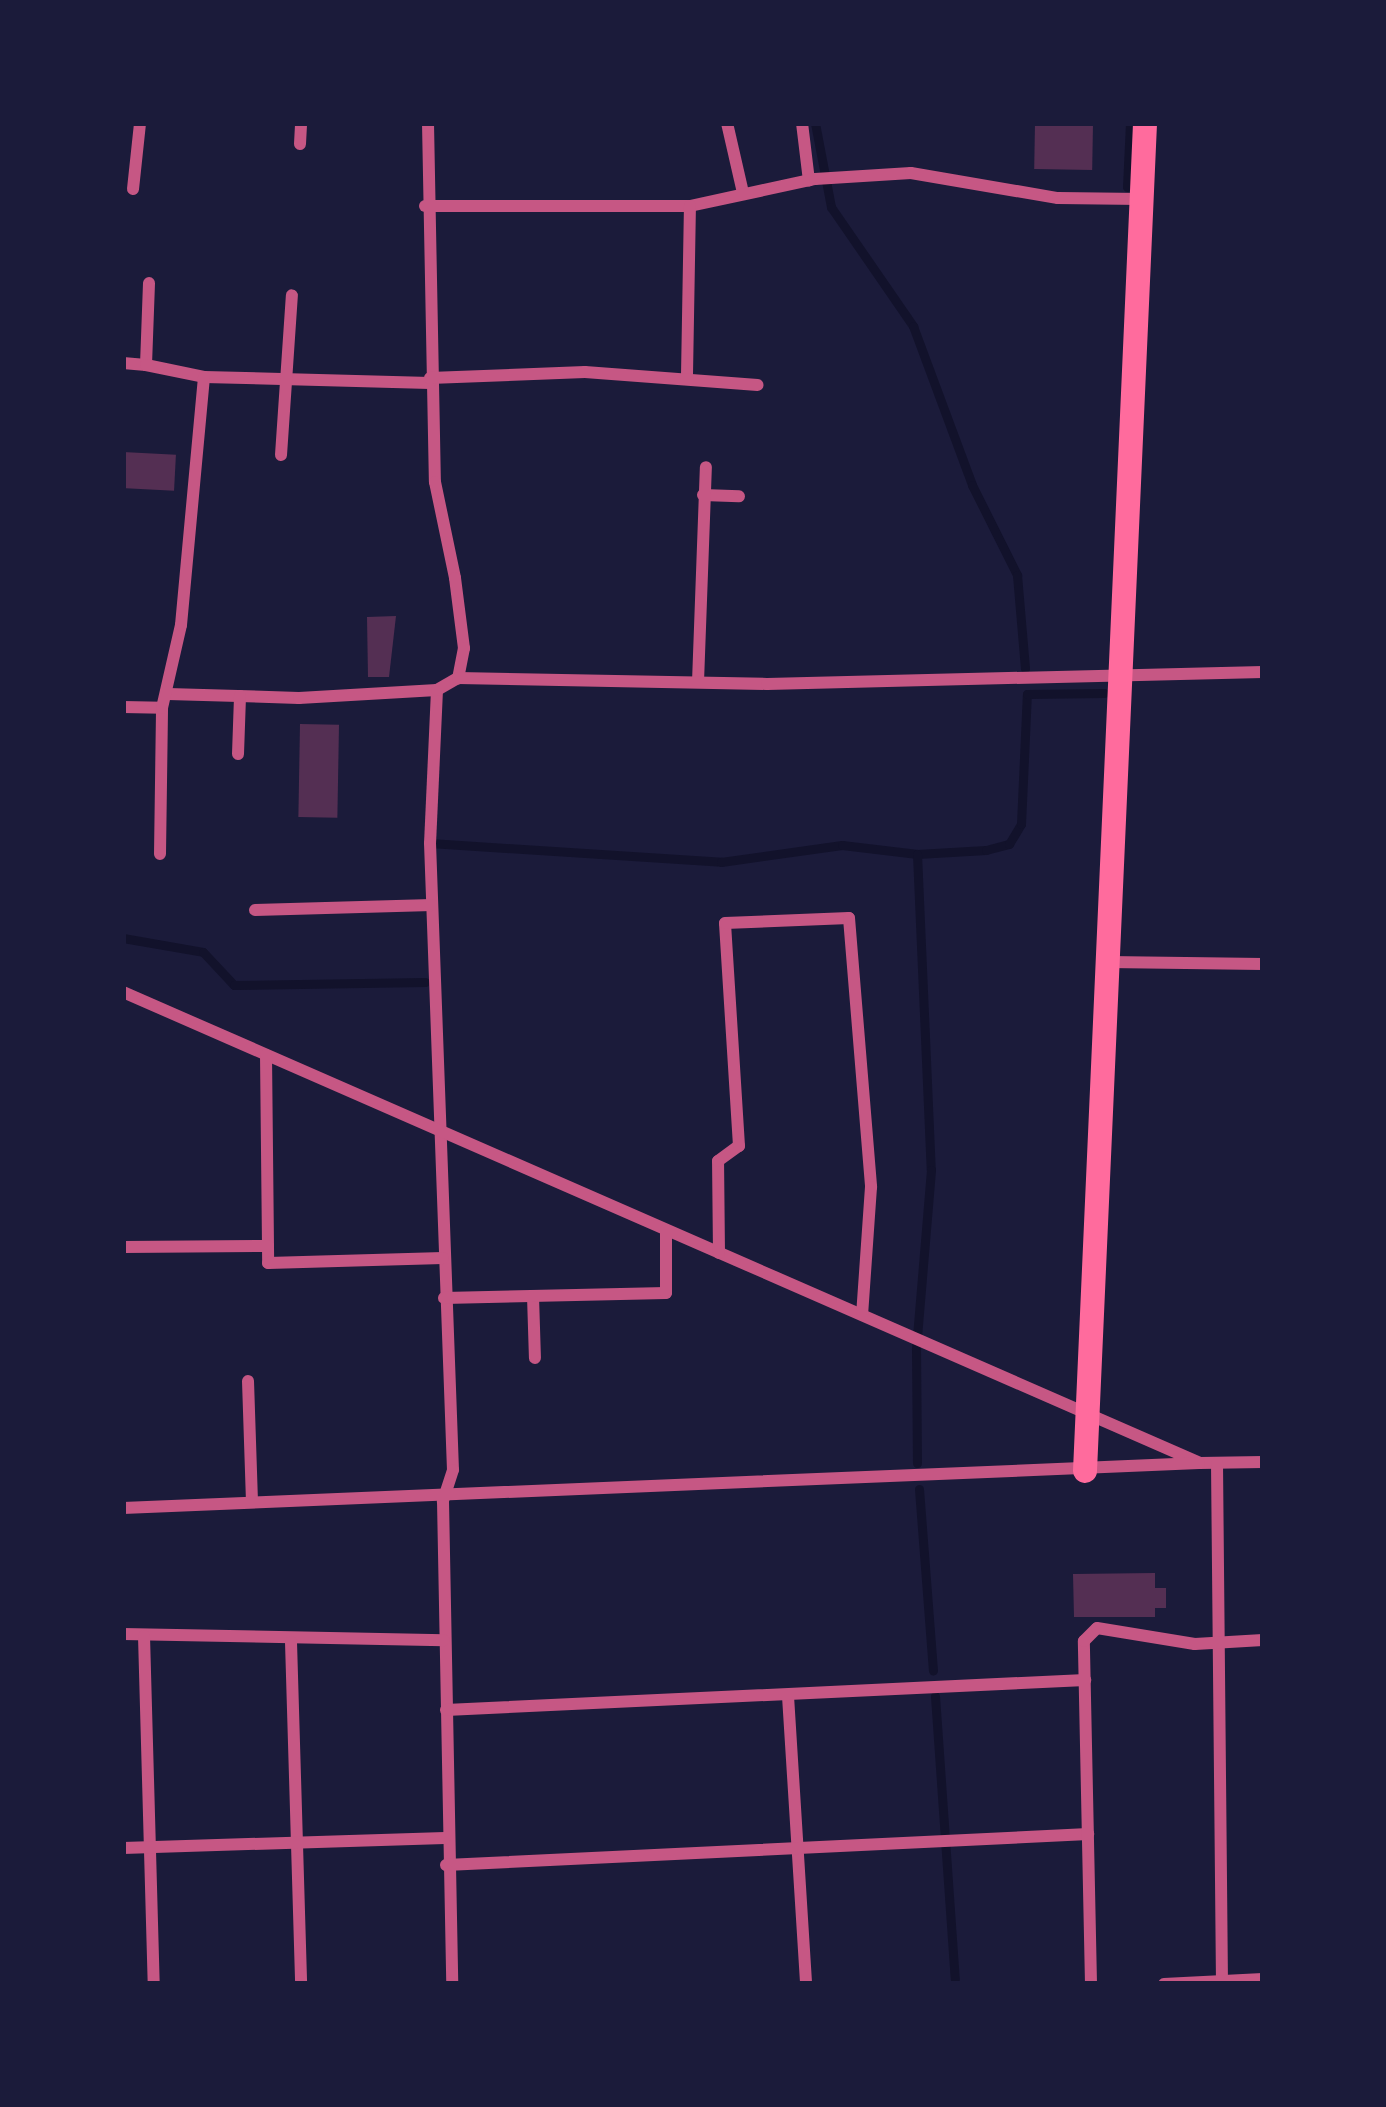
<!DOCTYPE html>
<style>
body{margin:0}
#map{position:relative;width:1386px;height:2107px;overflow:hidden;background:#1b1b3a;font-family:Spectral,serif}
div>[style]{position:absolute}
.stream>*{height:9px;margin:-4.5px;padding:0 4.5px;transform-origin:4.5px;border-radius:4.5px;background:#12122b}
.building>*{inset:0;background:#542f53;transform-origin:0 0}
.minor>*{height:12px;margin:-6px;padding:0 6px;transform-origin:6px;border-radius:6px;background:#c65784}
.secondary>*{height:24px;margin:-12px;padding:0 12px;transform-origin:12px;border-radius:12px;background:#ff6b9d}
span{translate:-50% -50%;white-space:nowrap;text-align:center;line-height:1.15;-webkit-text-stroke:9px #1b1b3a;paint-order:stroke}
.frame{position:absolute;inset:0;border:126px solid #1b1b3a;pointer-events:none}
</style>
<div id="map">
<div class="stream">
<div style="left:815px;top:123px;width:86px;rotate:79.2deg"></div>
<div style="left:831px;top:207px;width:145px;rotate:55.4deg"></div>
<div style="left:913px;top:326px;width:170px;rotate:69.6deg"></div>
<div style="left:972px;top:485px;width:101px;rotate:63.4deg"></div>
<div style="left:1017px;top:575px;width:94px;rotate:85.1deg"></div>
<div style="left:1127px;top:187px;width:64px;rotate:-87.3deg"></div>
<div style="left:430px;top:843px;width:292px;rotate:3.7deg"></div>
<div style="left:721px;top:862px;width:122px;rotate:-8deg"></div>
<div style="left:842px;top:845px;width:76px;rotate:6.8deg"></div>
<div style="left:917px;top:854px;width:69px;rotate:-3.3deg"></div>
<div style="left:986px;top:850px;width:24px;rotate:-15deg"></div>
<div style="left:1009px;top:844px;width:23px;rotate:-59deg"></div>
<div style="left:1021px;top:824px;width:130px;rotate:-87.4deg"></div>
<div style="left:1027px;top:694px;width:77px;rotate:-0.7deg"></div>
<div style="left:917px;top:854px;width:316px;rotate:87.5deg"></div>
<div style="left:931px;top:1170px;width:180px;rotate:94.8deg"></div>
<div style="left:916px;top:1349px;width:114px;rotate:89.5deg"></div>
<div style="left:123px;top:938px;width:81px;rotate:9.9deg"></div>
<div style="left:203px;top:952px;width:45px;rotate:46.8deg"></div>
<div style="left:234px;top:985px;width:191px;rotate:-0.9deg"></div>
<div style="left:919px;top:1489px;width:182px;rotate:85.6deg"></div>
<div style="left:935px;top:1696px;width:284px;rotate:86deg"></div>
</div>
<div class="building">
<div style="left:1035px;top:123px;width:58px;height:46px;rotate:1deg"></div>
<div style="left:123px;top:452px;width:53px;height:36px;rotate:3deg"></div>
<div style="clip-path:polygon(396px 616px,389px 677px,368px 677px,367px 617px)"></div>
<div style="left:300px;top:724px;width:39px;height:93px;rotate:1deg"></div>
<div style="clip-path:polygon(1155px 1573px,1155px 1588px,1166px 1588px,1166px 1608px,1155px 1608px,1155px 1617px,1074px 1617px,1073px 1574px)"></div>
</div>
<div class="minor">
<div style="left:428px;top:123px;width:359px;rotate:88.9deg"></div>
<div style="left:435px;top:482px;width:98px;rotate:78.2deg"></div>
<div style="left:455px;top:578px;width:71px;rotate:82.7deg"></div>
<div style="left:464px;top:648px;width:31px;rotate:101deg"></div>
<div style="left:727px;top:123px;width:72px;rotate:77.1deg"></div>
<div style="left:802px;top:123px;width:58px;rotate:83.1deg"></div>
<div style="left:300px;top:144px;width:21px;rotate:-87deg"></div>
<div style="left:133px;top:189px;width:66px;rotate:-83.9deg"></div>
<div style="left:425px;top:206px;width:265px"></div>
<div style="left:690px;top:206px;width:128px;rotate:-12.2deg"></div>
<div style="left:815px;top:179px;width:96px;rotate:-3.6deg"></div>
<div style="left:911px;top:173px;width:149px;rotate:9.7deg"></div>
<div style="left:1058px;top:198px;width:83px;rotate:0.7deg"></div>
<div style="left:123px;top:363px;width:23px;rotate:5deg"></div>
<div style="left:146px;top:365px;width:82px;rotate:-87.9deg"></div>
<div style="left:146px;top:365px;width:59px;rotate:11.7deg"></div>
<div style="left:204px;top:377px;width:226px;rotate:1.5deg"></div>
<div style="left:687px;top:375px;width:169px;rotate:-89deg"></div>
<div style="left:430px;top:378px;width:155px;rotate:-2.2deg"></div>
<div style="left:585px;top:372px;width:173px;rotate:4.3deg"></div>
<div style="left:281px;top:455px;width:160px;rotate:-86.1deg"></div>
<div style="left:703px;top:495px;width:36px;rotate:2deg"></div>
<div style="left:698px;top:682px;width:215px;rotate:-87.9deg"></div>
<div style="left:437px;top:690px;width:153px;rotate:92.6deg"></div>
<div style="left:430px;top:843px;width:627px;rotate:87.9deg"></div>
<div style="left:453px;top:1470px;width:33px;rotate:108deg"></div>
<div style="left:443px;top:1501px;width:483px;rotate:88.9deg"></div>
<div style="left:168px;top:694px;width:131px;rotate:1.7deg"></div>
<div style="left:299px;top:698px;width:138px;rotate:-3.3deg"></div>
<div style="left:437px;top:690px;width:24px;rotate:-30deg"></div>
<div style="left:458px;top:678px;width:309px;rotate:1.1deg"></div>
<div style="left:767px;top:684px;width:496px;rotate:-1.4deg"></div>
<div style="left:123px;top:707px;width:39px;rotate:1deg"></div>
<div style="left:238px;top:754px;width:58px;rotate:-88deg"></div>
<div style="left:160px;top:854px;width:146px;rotate:-89.2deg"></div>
<div style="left:162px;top:708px;width:85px;rotate:-77.1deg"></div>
<div style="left:181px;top:625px;width:249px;rotate:-84.7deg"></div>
<div style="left:255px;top:910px;width:177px;rotate:-1.6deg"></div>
<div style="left:1108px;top:962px;width:155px;rotate:0.7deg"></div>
<div style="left:123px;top:992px;width:1175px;rotate:23.62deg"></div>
<div style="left:1200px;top:1463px;width:63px;rotate:-0.9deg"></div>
<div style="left:266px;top:1055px;width:208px;rotate:89.4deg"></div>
<div style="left:268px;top:1263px;width:175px;rotate:-1.6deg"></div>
<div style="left:123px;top:1247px;width:145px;rotate:-0.4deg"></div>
<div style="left:719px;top:1253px;width:92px;rotate:-90.6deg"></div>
<div style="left:718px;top:1161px;width:26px;rotate:-36deg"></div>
<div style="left:739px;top:1146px;width:223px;rotate:-93.6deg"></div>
<div style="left:725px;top:923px;width:124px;rotate:-2.3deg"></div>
<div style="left:849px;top:918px;width:270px;rotate:85.3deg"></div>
<div style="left:871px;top:1187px;width:128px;rotate:94deg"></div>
<div style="left:533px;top:1296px;width:62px;rotate:88.2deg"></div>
<div style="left:444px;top:1298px;width:222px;rotate:-1.3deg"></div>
<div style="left:666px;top:1293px;width:63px;rotate:-90deg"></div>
<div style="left:248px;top:1381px;width:120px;rotate:88.1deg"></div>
<div style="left:1217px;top:1463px;width:518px;rotate:89.45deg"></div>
<div style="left:123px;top:1508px;width:1077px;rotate:-2.39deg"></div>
<div style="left:123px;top:1634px;width:321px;rotate:1.1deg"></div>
<div style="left:144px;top:1636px;width:348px;rotate:88.4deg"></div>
<div style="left:291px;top:1642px;width:342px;rotate:88.3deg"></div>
<div style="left:788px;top:1696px;width:289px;rotate:86.4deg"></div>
<div style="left:446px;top:1710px;width:640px;rotate:-2.69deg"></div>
<div style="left:123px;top:1848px;width:322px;rotate:-1.8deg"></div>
<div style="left:446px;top:1865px;width:643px;rotate:-2.76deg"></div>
<div style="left:1091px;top:1984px;width:343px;rotate:-91.2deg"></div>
<div style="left:1084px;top:1641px;width:18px;rotate:-45deg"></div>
<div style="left:1097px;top:1628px;width:99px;rotate:9.3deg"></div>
<div style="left:1195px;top:1644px;width:68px;rotate:-3.4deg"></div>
<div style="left:1164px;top:1984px;width:99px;rotate:-2.9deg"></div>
</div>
<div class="secondary">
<div style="left:1085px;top:1471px;width:1349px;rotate:-87.45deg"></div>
</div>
<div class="frame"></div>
</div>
